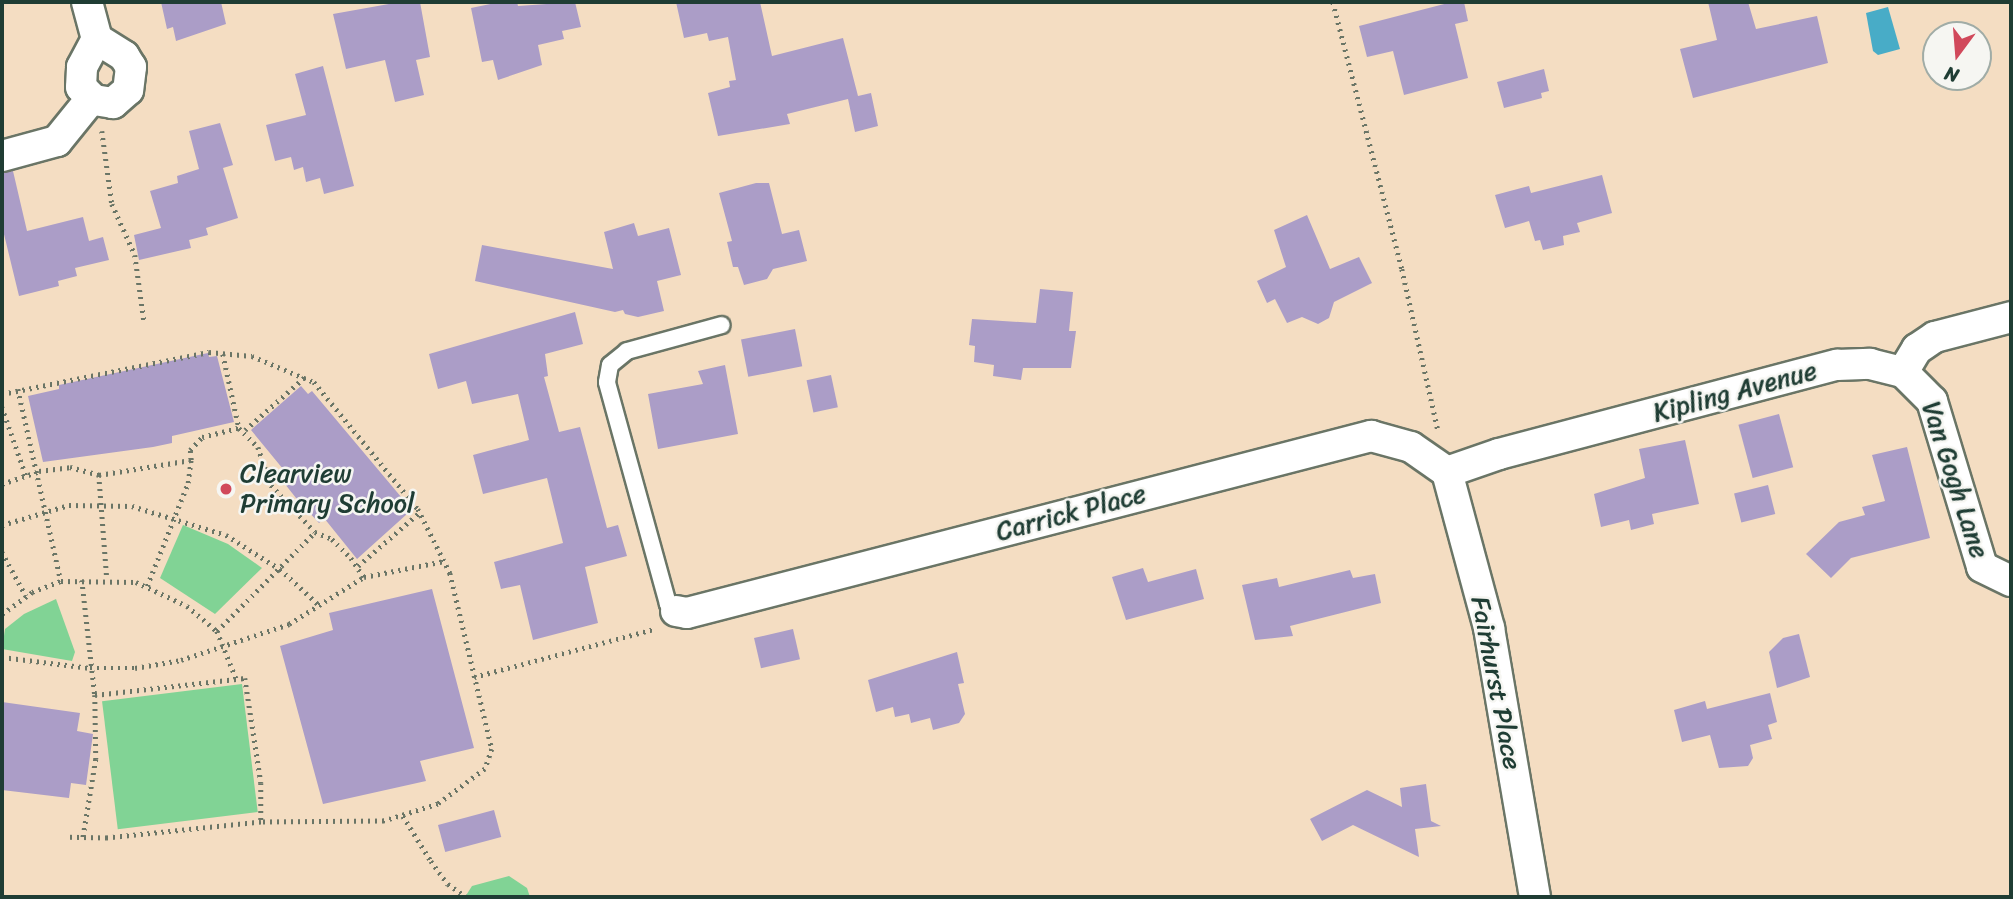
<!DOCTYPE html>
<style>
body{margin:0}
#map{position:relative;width:2013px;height:899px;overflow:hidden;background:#f4ddc2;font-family:Sriracha,sans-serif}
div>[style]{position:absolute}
.green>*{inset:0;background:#81d395;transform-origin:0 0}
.water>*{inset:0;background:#48acc7}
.building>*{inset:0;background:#ab9dc7;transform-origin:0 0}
.path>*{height:4.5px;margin-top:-2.25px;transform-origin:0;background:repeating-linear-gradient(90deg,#6a7566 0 2px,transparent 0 7px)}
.roads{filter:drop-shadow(2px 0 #6a7566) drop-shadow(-2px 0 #6a7566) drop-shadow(0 2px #6a7566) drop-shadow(0 -2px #6a7566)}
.service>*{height:16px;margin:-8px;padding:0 8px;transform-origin:8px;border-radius:8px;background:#fff}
.minor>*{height:30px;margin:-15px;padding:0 15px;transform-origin:15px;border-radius:15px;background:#fff}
.dots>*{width:19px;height:19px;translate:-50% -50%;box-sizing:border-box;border:4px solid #f6f6f2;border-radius:50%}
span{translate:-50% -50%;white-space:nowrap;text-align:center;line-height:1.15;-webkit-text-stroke:5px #f6f6f2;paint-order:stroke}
.street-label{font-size:26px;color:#1f3d34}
.poi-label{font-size:26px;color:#1f3d34}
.left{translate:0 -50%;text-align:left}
.frame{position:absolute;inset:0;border:4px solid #1f3d34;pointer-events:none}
.north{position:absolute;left:1922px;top:21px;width:70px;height:70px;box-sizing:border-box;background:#f6f6f2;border:2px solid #a0aca6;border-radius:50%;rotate:196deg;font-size:19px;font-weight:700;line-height:28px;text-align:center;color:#1f3d34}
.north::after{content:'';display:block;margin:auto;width:24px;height:32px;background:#d1495b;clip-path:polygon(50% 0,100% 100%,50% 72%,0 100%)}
</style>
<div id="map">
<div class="green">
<div style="clip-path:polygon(183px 525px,228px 544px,262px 568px,215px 614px,160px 578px)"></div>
<div style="clip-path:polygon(56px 599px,75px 652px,72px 661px,2px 649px,5px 629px,24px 614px)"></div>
<div style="left:242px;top:684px;width:129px;height:141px;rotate:83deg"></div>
<div style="clip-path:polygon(509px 876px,527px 888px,530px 897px,465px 897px,472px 886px)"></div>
</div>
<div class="water">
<div style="clip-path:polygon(1888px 7px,1900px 49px,1878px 55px,1873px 51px,1866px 13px)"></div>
</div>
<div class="building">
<div style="clip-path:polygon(161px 2px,221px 2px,226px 24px,176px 41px,173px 27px,167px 29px)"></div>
<div style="clip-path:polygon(400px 2px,420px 2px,430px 57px,416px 60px,424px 95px,395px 102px,385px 60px,346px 69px,333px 14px)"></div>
<div style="clip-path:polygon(500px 2px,517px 2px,518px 6px,575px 2px,581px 27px,562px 31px,564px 39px,538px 45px,542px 65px,498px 80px,493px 60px,482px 62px,471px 8px)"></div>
<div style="clip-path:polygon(676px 2px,760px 2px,772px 56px,843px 38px,858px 96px,871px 93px,878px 126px,855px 132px,848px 99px,787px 114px,790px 124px,718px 136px,708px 93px,730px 87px,729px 81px,736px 80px,728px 37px,709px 41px,707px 33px,684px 38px)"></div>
<div style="clip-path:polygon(1452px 2px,1464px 2px,1468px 21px,1455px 24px,1468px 78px,1404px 95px,1393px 51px,1367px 57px,1359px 26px)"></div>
<div style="clip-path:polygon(1708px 2px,1748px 2px,1756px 29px,1817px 16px,1828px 63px,1693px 98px,1680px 49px,1717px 40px)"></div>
<div style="clip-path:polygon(323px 66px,354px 186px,324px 194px,320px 178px,306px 182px,303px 167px,294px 170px,291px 157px,275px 161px,266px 125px,306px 115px,295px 74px)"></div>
<div style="clip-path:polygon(1544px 69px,1549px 91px,1541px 93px,1542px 98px,1504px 108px,1497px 82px)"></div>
<div style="clip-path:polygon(220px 123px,233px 165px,223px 168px,238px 218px,206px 228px,208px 235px,189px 240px,191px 248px,139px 260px,134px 235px,161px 228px,150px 191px,178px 183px,177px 176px,199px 169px,189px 131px)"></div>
<div style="clip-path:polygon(13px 171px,27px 231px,83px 217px,89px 241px,103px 237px,109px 260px,75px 268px,77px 276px,58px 281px,59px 286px,19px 296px,2px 226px,2px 173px)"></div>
<div style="clip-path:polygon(1602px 175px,1612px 213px,1577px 223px,1580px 232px,1563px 236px,1564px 245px,1543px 250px,1540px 240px,1535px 241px,1529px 221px,1505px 228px,1495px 195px,1529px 186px,1531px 193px)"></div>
<div style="clip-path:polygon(756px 183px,769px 183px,782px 234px,799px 230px,807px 261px,773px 269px,767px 279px,744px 285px,738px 267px,733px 267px,727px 242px,732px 241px,719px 193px)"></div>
<div style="clip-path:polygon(1307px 215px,1330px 269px,1359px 257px,1372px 283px,1334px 302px,1329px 318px,1318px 324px,1302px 317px,1287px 323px,1275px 299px,1267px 303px,1257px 281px,1286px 267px,1274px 230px)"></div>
<div style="clip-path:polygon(634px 223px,638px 236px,669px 228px,681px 275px,657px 281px,664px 311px,638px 317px,625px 314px,623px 310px,615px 312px,475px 281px,482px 245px,613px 269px,604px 232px)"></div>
<div style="clip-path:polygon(1040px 289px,1073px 292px,1069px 331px,1076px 331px,1071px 368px,1023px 368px,1021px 380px,993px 376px,994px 365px,974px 362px,975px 346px,969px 345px,972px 319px,1036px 323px)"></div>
<div style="clip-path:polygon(575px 312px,583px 344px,545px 354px,548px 376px,544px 377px,559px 432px,580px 427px,607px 528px,618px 525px,627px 556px,585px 567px,598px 623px,533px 640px,520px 585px,501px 589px,494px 562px,563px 543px,547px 478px,483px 494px,473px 455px,529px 440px,518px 394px,472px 404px,466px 381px,438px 389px,429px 354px)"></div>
<div style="left:795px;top:329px;width:38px;height:55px;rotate:79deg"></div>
<div style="clip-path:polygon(208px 353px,209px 357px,217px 356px,234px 422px,172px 436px,172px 443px,153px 447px,43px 462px,28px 396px,59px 389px,59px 385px)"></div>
<div style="clip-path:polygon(725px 365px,738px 434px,658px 449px,648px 394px,703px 384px,698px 371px)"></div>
<div style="left:831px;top:375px;width:33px;height:25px;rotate:78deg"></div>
<div style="clip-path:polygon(301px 386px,308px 394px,312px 391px,407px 504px,402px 507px,407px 514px,357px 559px,324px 518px,319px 523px,296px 498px,277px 474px,283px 469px,251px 430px)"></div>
<div style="left:1779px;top:414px;width:55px;height:42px;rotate:75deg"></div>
<div style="clip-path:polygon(1685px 440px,1699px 504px,1652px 514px,1654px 524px,1631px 530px,1629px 520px,1601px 527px,1594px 494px,1645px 478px,1639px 449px)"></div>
<div style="clip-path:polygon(1907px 447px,1930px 538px,1851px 558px,1831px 578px,1806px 554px,1839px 522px,1865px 515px,1862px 507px,1885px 501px,1872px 455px)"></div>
<div style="left:1768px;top:485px;width:30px;height:35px;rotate:76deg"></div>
<div style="clip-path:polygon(1143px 568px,1148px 582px,1196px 569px,1204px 599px,1126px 620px,1112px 577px)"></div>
<div style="clip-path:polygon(1350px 570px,1353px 578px,1375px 574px,1381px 603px,1290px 626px,1293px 636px,1255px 640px,1242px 585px,1277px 578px,1279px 587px)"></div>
<div style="clip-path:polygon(432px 589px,474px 748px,420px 761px,426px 781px,323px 804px,280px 646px,333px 630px,329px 613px)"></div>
<div style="left:793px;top:629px;width:31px;height:40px;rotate:77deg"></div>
<div style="clip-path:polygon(1799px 634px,1810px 677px,1777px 688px,1769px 652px,1783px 638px)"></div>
<div style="clip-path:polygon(957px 652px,964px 683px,958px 684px,965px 714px,959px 723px,933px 730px,930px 718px,911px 723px,909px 714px,895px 717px,893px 707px,876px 712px,868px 680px)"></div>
<div style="clip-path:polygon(1770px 693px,1777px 722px,1768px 725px,1772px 739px,1750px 745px,1753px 758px,1748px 766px,1719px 768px,1710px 735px,1682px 742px,1674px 710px,1705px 701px,1707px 709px)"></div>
<div style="clip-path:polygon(2px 702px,80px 713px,77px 731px,93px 734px,86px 785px,71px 783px,69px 798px,2px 790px)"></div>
<div style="clip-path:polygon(1426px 784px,1431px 821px,1441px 826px,1415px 829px,1419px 857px,1353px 825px,1322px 841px,1310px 819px,1367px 790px,1402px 807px,1400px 788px)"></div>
<div style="left:494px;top:810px;width:28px;height:58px;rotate:75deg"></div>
</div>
<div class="path">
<div style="left:1333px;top:2px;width:276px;rotate:75.5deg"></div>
<div style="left:1402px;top:269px;width:165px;rotate:77.4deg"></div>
<div style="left:102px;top:131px;width:74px;rotate:82.2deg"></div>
<div style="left:112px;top:204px;width:56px;rotate:65.7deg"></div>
<div style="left:135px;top:255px;width:67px;rotate:82.2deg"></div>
<div style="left:223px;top:354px;width:76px;rotate:77.8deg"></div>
<div style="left:18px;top:389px;width:197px;rotate:77.4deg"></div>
<div style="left:2px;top:394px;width:211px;rotate:-11.5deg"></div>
<div style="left:209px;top:352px;width:43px;rotate:5.3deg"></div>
<div style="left:252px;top:356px;width:67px;rotate:22.8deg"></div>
<div style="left:314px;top:382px;width:164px;rotate:50.7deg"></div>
<div style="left:418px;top:509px;width:72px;rotate:63.4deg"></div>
<div style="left:450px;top:573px;width:181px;rotate:76.6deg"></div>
<div style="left:492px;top:749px;width:21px;rotate:109deg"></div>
<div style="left:485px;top:769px;width:59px;rotate:143.3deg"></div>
<div style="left:438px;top:804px;width:57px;rotate:162.5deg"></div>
<div style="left:384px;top:821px;width:123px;rotate:179.5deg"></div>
<div style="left:261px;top:822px;width:155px;rotate:174.1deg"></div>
<div style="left:107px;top:838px;width:39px;rotate:-179deg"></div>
<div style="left:2px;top:407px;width:73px;rotate:70.8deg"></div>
<div style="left:245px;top:430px;width:80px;rotate:-41.5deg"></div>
<div style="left:99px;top:475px;width:103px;rotate:85.6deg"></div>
<div style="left:2px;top:484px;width:39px;rotate:-19deg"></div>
<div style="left:39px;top:471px;width:31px;rotate:-7deg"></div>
<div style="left:70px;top:467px;width:30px;rotate:15deg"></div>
<div style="left:99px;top:475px;width:93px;rotate:-9.3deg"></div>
<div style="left:191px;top:460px;width:10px;rotate:-96deg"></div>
<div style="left:190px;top:450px;width:18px;rotate:-47deg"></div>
<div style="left:202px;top:437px;width:38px;rotate:-14deg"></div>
<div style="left:239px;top:428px;width:27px;rotate:45deg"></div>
<div style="left:258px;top:447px;width:40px;rotate:71.1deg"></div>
<div style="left:271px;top:485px;width:64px;rotate:46.9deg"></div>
<div style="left:315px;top:532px;width:18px;rotate:22deg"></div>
<div style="left:332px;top:539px;width:27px;rotate:45deg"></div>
<div style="left:351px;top:558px;width:23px;rotate:56deg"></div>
<div style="left:2px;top:525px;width:70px;rotate:-16.6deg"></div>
<div style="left:69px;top:505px;width:63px;rotate:0.9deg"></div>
<div style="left:132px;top:506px;width:98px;rotate:17.1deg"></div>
<div style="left:226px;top:535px;width:64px;rotate:32.2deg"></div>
<div style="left:280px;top:569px;width:53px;rotate:42.7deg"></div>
<div style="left:2px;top:552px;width:50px;rotate:61.4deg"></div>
<div style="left:358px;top:566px;width:82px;rotate:-41.1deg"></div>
<div style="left:82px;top:580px;width:116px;rotate:83.6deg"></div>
<div style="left:95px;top:695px;width:64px;rotate:89.1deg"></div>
<div style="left:96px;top:759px;width:80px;rotate:99.3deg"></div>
<div style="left:147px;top:586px;width:111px;rotate:-68.3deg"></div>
<div style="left:188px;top:483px;width:23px;rotate:-83deg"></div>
<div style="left:2px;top:614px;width:37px;rotate:-36deg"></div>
<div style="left:32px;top:592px;width:31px;rotate:-21deg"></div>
<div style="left:61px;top:581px;width:75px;rotate:0.8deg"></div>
<div style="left:136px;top:582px;width:56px;rotate:25.2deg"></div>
<div style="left:187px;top:606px;width:39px;rotate:40deg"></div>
<div style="left:217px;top:631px;width:51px;rotate:68deg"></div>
<div style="left:217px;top:631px;width:139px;rotate:-45.3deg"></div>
<div style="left:2px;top:657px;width:89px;rotate:7.1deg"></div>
<div style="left:90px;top:668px;width:45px"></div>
<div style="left:135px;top:668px;width:47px;rotate:-9.9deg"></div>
<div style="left:181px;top:660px;width:114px;rotate:-18.4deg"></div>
<div style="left:289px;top:624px;width:89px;rotate:-32.1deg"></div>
<div style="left:364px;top:577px;width:82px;rotate:-11.3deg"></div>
<div style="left:474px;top:677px;width:186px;rotate:-14.9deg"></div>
<div style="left:95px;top:695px;width:151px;rotate:-6.5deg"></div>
<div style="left:245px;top:678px;width:106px;rotate:81.3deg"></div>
<div style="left:261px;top:783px;width:39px;rotate:90deg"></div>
<div style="left:403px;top:816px;width:53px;rotate:58.1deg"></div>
<div style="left:431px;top:861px;width:29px;rotate:54deg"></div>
<div style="left:448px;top:884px;width:21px;rotate:35deg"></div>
</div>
<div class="roads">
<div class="service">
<div style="left:676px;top:611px;width:11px;rotate:-139deg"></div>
<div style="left:668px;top:604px;width:230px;rotate:-105.4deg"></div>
<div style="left:607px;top:382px;width:17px;rotate:-80deg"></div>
<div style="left:610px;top:365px;width:22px;rotate:-39deg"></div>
<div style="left:627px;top:351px;width:98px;rotate:-15.3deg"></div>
</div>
<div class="minor">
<div style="left:87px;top:2px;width:38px;rotate:75deg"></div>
<div style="left:97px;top:39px;width:32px;rotate:32deg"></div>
<div style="left:124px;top:56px;width:13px;rotate:58deg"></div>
<div style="left:131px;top:67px;width:23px;rotate:97deg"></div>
<div style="left:128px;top:90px;width:20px;rotate:139deg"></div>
<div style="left:113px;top:103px;width:19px;rotate:-171deg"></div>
<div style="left:94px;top:100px;width:18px;rotate:-135deg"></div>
<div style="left:81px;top:87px;width:20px;rotate:-87deg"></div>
<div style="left:82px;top:67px;width:32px;rotate:-62deg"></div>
<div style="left:2px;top:156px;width:57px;rotate:-15.3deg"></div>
<div style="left:57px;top:141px;width:54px;rotate:-51deg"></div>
<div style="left:1903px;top:372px;width:41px;rotate:45deg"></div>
<div style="left:1932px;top:401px;width:173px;rotate:73.2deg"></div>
<div style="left:1982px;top:567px;width:32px;rotate:26deg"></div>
<div style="left:1447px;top:472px;width:55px;rotate:-19.1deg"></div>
<div style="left:1499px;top:454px;width:350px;rotate:-14.8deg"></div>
<div style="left:1837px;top:365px;width:33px;rotate:-2deg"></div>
<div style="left:1870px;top:364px;width:34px;rotate:14deg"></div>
<div style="left:1903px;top:372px;width:27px;rotate:-59deg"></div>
<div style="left:1917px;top:349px;width:22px;rotate:-34deg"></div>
<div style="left:1935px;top:337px;width:79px;rotate:-14.7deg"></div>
<div style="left:1447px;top:472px;width:162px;rotate:74.9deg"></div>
<div style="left:1489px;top:628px;width:273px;rotate:80.3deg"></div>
<div style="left:676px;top:611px;width:11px;rotate:10deg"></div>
<div style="left:687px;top:613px;width:707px;rotate:-14.51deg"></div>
<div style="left:1371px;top:436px;width:41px;rotate:15.4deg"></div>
<div style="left:1411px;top:447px;width:44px;rotate:34.8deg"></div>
</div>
</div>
<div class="dots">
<div style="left:226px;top:489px;background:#d1495b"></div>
</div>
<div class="street-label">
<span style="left:1735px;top:392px;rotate:-15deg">Kipling Avenue</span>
<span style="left:1955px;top:480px;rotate:72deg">Van Gogh Lane</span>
<span style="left:1071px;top:513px;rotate:-15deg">Carrick Place</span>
<span style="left:1496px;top:683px;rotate:79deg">Fairhurst Place</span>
</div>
<div class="poi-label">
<span class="left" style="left:240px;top:489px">Clearview<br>Primary School</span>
</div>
<div class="frame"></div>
<div class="north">N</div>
</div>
